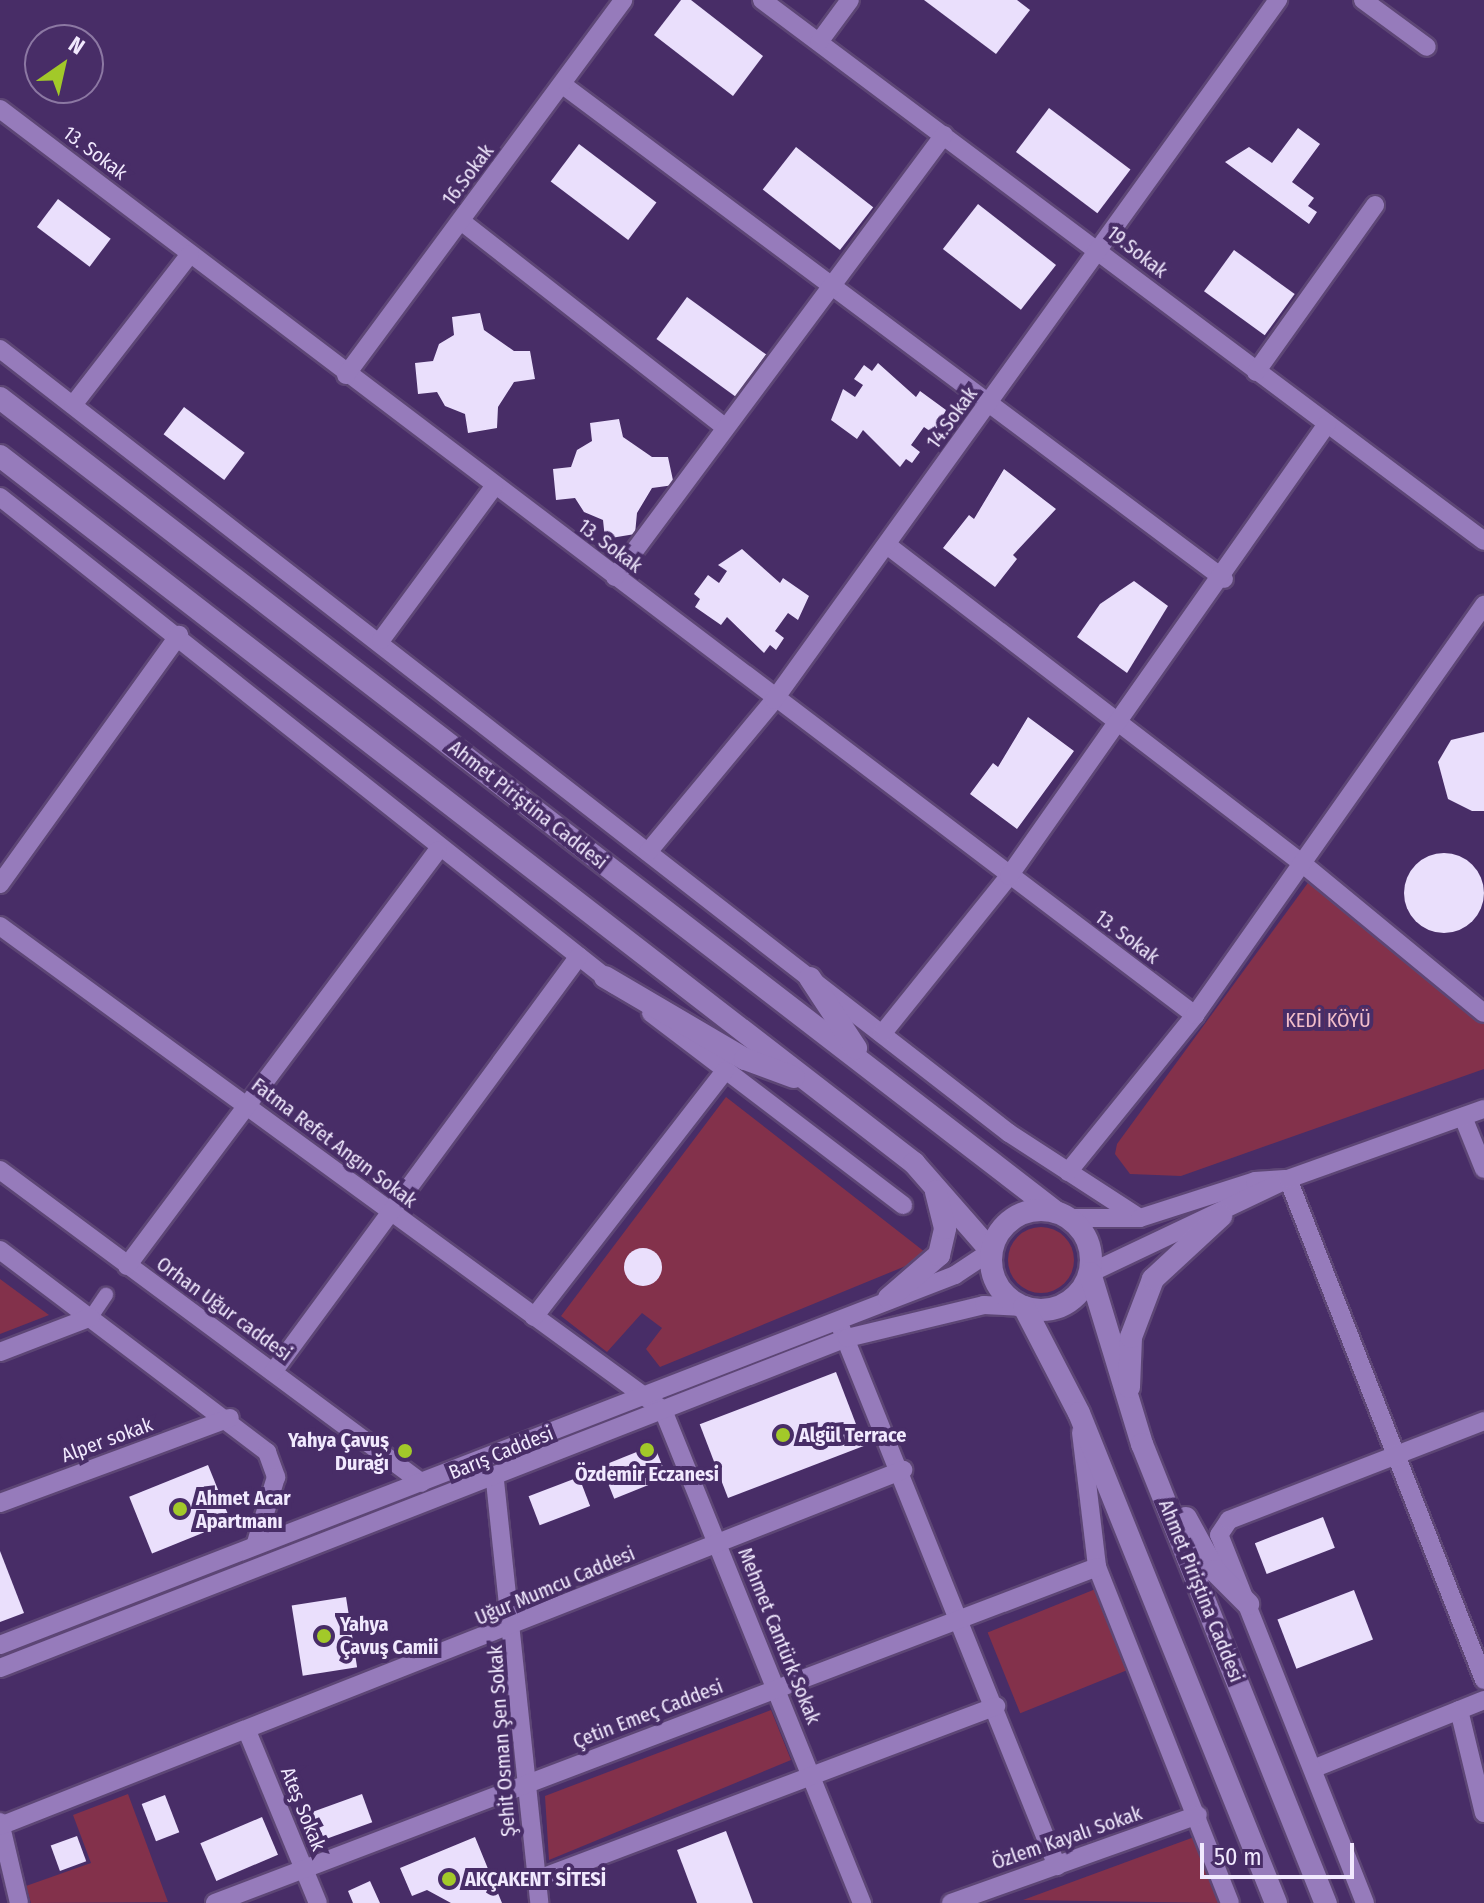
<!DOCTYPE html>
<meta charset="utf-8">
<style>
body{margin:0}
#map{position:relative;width:1484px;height:1903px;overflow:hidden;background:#482d67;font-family:"Fira Sans Condensed",sans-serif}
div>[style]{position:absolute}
.green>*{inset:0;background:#83314b;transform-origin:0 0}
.round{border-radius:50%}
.building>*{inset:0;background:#eadffc;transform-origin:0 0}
.roads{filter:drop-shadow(2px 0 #5d4675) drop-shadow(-2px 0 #5d4675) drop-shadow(0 2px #5d4675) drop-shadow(0 -2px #5d4675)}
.pedestrian>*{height:14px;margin:-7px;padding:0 7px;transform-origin:7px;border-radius:7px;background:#967bbb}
.minor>*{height:18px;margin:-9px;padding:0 9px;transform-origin:9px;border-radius:9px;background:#967bbb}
.tertiary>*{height:22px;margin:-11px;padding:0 11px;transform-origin:11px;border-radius:11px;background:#967bbb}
.tertiary>.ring{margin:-11px;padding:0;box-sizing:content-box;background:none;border:22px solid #967bbb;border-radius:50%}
.dots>*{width:22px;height:22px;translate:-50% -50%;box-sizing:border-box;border:4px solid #482d67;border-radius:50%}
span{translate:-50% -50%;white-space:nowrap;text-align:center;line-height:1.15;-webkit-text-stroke:8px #482d67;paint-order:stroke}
.street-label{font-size:20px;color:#f1e9fe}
.park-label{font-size:20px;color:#f1bdc9}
.poi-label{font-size:20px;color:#f1e9fe;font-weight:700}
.left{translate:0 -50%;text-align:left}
.right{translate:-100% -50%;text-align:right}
.north{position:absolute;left:24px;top:24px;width:80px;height:80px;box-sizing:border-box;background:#482d67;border:2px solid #8c78a3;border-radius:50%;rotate:34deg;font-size:22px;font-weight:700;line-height:32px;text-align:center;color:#f1e9fe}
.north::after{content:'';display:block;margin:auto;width:28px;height:36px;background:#a2c929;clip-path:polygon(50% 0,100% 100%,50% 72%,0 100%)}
.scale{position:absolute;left:1200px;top:1843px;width:154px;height:36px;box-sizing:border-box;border:4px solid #f1e9fe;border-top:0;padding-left:10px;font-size:24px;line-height:28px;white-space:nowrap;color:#f1e9fe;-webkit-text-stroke:6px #482d67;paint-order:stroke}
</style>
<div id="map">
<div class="green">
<div style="clip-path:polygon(1310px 880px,1484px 1022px,1484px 1069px,1181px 1176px,1130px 1174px,1115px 1154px,1117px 1144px)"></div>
<div style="clip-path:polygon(726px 1097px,930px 1256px,660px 1367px,646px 1349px,662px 1328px,642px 1313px,607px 1352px,561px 1316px)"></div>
<div class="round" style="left:1008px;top:1227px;width:66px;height:66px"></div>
<div style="clip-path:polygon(0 1279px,49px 1315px,0 1334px)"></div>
<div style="left:1098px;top:1588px;width:87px;height:119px;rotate:68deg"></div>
<div style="clip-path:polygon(771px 1710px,791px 1760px,549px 1860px,545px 1796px)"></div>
<div style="clip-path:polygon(128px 1794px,168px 1902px,31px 1903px,26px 1886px,91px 1863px,73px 1815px)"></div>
<div style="clip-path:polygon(1197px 1836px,1222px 1903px,1023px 1900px)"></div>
</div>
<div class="building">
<div style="clip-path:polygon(681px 0,691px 0,763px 56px,733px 96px,654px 35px)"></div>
<div style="clip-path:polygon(924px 0,1017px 0,1030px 10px,996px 54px)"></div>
<div style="left:1049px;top:108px;width:102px;height:55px;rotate:37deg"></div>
<div style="clip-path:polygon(1298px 128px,1320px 144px,1292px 182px,1314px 198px,1308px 206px,1317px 212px,1309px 224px,1225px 162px,1249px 147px,1272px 163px)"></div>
<div style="left:579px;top:144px;width:97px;height:47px;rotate:37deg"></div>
<div style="left:796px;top:147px;width:98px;height:54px;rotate:38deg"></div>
<div style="left:58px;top:199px;width:66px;height:35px;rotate:37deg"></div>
<div style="left:978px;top:204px;width:99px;height:57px;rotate:38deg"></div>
<div style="left:1234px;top:250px;width:75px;height:51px;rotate:36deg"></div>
<div style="left:687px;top:297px;width:98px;height:52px;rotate:36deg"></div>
<div style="clip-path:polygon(480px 313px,484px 330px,514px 351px,530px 351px,535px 379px,514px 382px,498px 407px,497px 428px,468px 433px,465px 414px,445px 406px,437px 392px,418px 394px,415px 363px,433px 361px,439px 344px,454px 335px,452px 317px)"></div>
<div style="clip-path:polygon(878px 363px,916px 397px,920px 391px,946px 410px,934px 434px,924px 427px,911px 445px,920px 452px,912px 463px,906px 459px,900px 467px,863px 430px,857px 439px,831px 420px,843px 389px,855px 397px,863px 385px,854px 379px,864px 365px,872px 371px)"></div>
<div style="left:184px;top:407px;width:76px;height:34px;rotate:37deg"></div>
<div style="clip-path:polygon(619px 419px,623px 437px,652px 457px,668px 457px,674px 485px,652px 488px,637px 513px,635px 534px,605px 539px,603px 520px,584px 512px,575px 498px,556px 500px,553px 469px,571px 467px,577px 450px,592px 441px,590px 423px)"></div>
<div style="clip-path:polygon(1004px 469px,1056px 509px,1013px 555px,1017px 559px,995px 587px,943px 548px,969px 515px,974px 519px)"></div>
<div style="clip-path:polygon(742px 549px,780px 583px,783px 578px,809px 596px,798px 620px,788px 613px,775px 631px,784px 638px,776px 650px,770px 645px,764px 653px,727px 617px,721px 625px,695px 607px,700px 599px,694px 594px,708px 575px,719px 583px,727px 571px,718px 565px)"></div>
<div style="clip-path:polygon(1134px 581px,1168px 606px,1127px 673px,1077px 637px,1100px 604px)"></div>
<div style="clip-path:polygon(1028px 717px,1074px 751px,1017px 829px,970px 794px,993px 763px,998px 767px)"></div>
<div style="clip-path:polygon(1484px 732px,1484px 811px,1472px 811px,1448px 799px,1438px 762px,1451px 740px)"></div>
<div class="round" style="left:1404px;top:853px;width:80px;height:80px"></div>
<div class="round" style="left:624px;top:1248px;width:38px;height:38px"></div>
<div style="left:836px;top:1372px;width:79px;height:146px;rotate:69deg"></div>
<div style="left:654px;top:1445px;width:35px;height:57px;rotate:68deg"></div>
<div style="left:208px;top:1465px;width:61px;height:85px;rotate:68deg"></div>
<div style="left:579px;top:1477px;width:31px;height:54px;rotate:69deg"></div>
<div style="left:1323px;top:1517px;width:33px;height:73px;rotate:69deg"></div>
<div style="clip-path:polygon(0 1551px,24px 1613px,0 1622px)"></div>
<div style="left:1354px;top:1590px;width:53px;height:82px;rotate:69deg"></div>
<div style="left:346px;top:1597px;width:71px;height:55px;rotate:81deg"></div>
<div style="left:362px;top:1794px;width:30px;height:61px;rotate:70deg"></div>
<div style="left:165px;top:1795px;width:40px;height:25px;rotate:69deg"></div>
<div style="left:262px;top:1817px;width:41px;height:67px;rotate:67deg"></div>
<div style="clip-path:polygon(726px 1831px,753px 1903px,697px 1903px,677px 1850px)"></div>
<div style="left:77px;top:1836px;width:27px;height:28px;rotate:70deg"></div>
<div style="clip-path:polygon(475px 1837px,502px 1903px,451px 1903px,427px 1890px,412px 1896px,400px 1868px)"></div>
<div style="clip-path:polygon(370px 1881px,380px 1903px,353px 1903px,348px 1891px)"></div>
</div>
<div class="roads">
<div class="pedestrian">
<div style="left:91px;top:1317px;width:27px;rotate:-56deg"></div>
</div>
<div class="minor">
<div style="left:762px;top:0;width:902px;rotate:36.84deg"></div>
<div style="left:1363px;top:0;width:79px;rotate:36.3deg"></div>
<div style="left:819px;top:42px;width:52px;rotate:-53.6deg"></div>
<div style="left:563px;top:85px;width:825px;rotate:36.77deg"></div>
<div style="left:0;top:109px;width:1500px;rotate:37.17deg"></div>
<div style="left:461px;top:221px;width:335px;rotate:38deg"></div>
<div style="left:0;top:349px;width:1278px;rotate:37.85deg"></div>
<div style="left:1009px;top:1133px;width:156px;rotate:33deg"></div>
<div style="left:1256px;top:372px;width:205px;rotate:-54.5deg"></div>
<div style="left:346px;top:375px;width:466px;rotate:-53.5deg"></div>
<div style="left:73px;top:405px;width:191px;rotate:-52.2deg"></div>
<div style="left:0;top:497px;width:785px;rotate:38.43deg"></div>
<div style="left:887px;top:545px;width:524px;rotate:37.48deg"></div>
<div style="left:1303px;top:864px;width:234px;rotate:39.5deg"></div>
<div style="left:615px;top:577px;width:551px;rotate:-53.34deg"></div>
<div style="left:381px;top:640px;width:190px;rotate:-53.6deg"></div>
<div style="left:648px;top:852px;width:197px;rotate:-50.3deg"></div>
<div style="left:774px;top:700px;width:863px;rotate:-54.25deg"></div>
<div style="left:0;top:884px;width:307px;rotate:-54.3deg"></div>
<div style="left:0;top:926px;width:821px;rotate:36.13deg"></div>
<div style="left:663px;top:1410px;width:532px;rotate:68.02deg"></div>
<div style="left:651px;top:1013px;width:317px;rotate:37.3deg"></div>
<div style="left:882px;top:1034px;width:203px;rotate:-51.2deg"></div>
<div style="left:1009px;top:876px;width:553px;rotate:-54.87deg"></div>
<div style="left:1463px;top:1117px;width:56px;rotate:68deg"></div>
<div style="left:0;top:1170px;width:525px;rotate:36.56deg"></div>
<div style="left:1068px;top:1172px;width:202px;rotate:-51deg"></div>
<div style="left:1195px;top:1015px;width:502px;rotate:-54.82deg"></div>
<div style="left:1288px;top:1179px;width:538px;rotate:68.63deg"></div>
<div style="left:1070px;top:1218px;width:70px"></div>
<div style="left:1140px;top:1218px;width:121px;rotate:-17.8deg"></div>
<div style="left:1255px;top:1181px;width:30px;rotate:-4deg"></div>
<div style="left:0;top:1250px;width:335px;rotate:37.1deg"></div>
<div style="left:267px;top:1452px;width:27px;rotate:70deg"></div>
<div style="left:276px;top:1477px;width:69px;rotate:106.9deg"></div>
<div style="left:127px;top:1266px;width:519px;rotate:-53.22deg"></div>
<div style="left:1090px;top:1273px;width:219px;rotate:-25.4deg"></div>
<div style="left:1288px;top:1179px;width:208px;rotate:-19.7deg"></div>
<div style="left:534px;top:1317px;width:311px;rotate:-52.2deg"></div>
<div style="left:841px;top:1328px;width:580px;rotate:68.13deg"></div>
<div style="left:0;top:1352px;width:97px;rotate:-21deg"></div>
<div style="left:273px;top:1372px;width:516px;rotate:-53.66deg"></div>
<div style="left:1081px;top:1432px;width:136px;rotate:83.2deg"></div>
<div style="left:1097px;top:1567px;width:361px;rotate:68.4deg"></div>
<div style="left:495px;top:1481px;width:424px;rotate:84deg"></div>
<div style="left:0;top:1503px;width:245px;rotate:-20.3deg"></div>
<div style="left:0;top:1645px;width:1024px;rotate:-21.18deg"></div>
<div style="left:955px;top:1275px;width:43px;rotate:-33.7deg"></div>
<div style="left:0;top:1668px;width:909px;rotate:-21.29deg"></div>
<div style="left:847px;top:1338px;width:141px;rotate:-13.5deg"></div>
<div style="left:984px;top:1305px;width:40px;rotate:2.9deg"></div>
<div style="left:1459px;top:1710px;width:106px;rotate:76.4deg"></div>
<div style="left:247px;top:1731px;width:186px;rotate:67.6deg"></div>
<div style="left:1315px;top:1768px;width:182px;rotate:-21.9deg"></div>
<div style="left:0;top:1822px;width:83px;rotate:76.8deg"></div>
<div style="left:0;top:1826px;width:971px;rotate:-21.52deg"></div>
<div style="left:536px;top:1880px;width:492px;rotate:-20.7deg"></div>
<div style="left:215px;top:1903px;width:944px;rotate:-20.85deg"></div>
<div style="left:951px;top:1903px;width:262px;rotate:-19.6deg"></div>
<div style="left:1365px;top:1903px;width:396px;rotate:-111.6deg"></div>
<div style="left:1219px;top:1535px;width:18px;rotate:-56deg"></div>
<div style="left:1229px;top:1520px;width:274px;rotate:-21.2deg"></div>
</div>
<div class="tertiary">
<div style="left:0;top:398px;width:1333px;rotate:37.63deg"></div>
<div style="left:0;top:456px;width:1156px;rotate:37.72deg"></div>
<div style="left:914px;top:1163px;width:117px;rotate:48.8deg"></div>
<div style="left:605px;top:977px;width:162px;rotate:30.4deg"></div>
<div style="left:745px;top:1059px;width:52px;rotate:20.2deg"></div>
<div style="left:810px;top:978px;width:84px;rotate:56.7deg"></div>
<div class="ring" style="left:991px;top:1210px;width:78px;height:78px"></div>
<div style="left:1090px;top:1273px;width:179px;rotate:73.1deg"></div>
<div style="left:1142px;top:1444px;width:495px;rotate:68.2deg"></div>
<div style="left:889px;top:1298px;width:66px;rotate:-40.7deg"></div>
<div style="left:939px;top:1255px;width:28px;rotate:-77deg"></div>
<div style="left:945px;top:1228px;width:38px;rotate:-104deg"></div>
<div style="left:1024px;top:1307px;width:119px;rotate:62.6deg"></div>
<div style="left:1079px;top:1413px;width:528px;rotate:68.1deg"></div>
<div style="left:1129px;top:1387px;width:50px;rotate:-87.7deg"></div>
<div style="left:1131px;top:1337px;width:62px;rotate:-69.2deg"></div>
<div style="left:1153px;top:1279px;width:93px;rotate:-42.8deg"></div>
<div style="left:1186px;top:1518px;width:60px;rotate:61.3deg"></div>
<div style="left:1215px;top:1571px;width:47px;rotate:45deg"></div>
</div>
</div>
<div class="dots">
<div style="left:783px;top:1435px;background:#a2c929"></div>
<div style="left:647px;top:1450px;background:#a2c929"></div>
<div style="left:405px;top:1451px;background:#a2c929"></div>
<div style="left:180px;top:1509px;background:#a2c929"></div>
<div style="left:324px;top:1636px;background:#a2c929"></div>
<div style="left:449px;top:1879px;background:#a2c929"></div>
</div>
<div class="street-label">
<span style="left:95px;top:153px;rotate:37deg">13. Sokak</span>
<span style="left:468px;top:175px;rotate:-53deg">16.Sokak</span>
<span style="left:1137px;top:252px;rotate:38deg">19.Sokak</span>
<span style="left:952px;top:418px;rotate:-54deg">14.Sokak</span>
<span style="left:610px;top:546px;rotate:37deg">13. Sokak</span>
<span style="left:528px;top:805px;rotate:38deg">Ahmet Piriştina Caddesi</span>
<span style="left:1127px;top:937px;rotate:37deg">13. Sokak</span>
<span style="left:334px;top:1143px;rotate:37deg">Fatma Refet Angın Sokak</span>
<span style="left:224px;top:1309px;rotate:36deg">Orhan Uğur caddesi</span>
<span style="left:107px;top:1440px;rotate:-20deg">Alper sokak</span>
<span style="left:501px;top:1453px;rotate:-22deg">Barış Caddesi</span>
<span style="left:555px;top:1586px;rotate:-23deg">Uğur Mumcu Caddesi</span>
<span style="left:1201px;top:1591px;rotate:68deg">Ahmet Piriştina Caddesi</span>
<span style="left:779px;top:1636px;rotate:68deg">Mehmet Cantürk Sokak</span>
<span style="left:648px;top:1714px;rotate:-21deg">Çetin Emeç Caddesi</span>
<span style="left:502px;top:1741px;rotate:-94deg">Şehit Osman Şen Sokak</span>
<span style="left:303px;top:1809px;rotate:68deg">Ateş Sokak</span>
<span style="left:1067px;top:1838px;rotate:-19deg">Özlem Kayalı Sokak</span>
</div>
<div class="park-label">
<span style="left:1328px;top:1020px">KEDİ KÖYÜ</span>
</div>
<div class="poi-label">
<span class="left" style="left:799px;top:1435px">Algül Terrace</span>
<span class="right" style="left:389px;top:1452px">Yahya Çavuş<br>Durağı</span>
<span style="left:647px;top:1474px">Özdemir Eczanesi</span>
<span class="left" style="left:196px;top:1510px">Ahmet Acar<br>Apartmanı</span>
<span class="left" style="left:340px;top:1636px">Yahya<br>Çavuş Camii</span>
<span class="left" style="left:465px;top:1879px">AKÇAKENT SİTESİ</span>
</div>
<div class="north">N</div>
<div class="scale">50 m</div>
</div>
